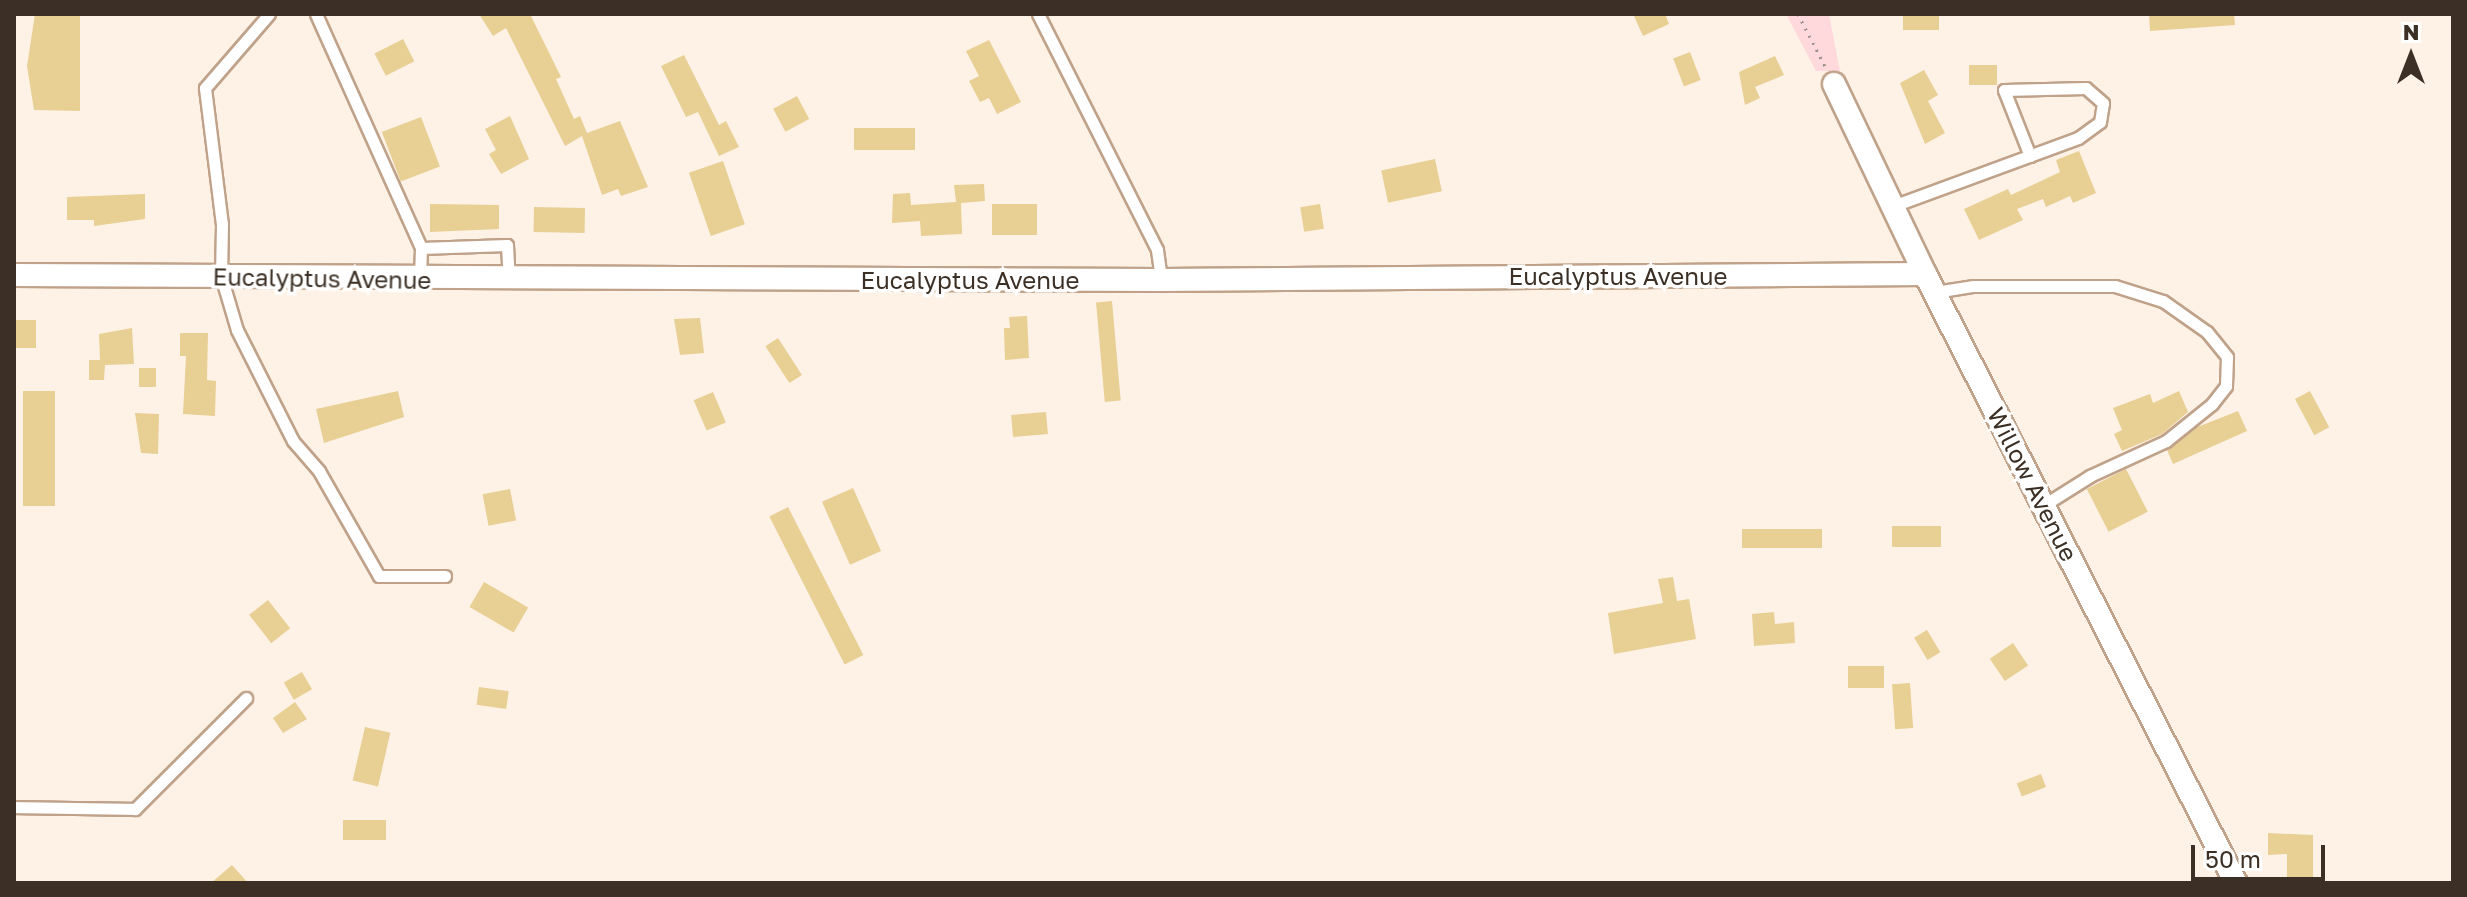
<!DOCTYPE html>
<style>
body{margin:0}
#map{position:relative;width:2467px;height:897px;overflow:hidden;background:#fef2e7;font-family:"Golos Text",sans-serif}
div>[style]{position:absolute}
.green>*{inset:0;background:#ffd9db}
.building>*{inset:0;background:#e8cf93;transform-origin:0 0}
.path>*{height:3px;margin-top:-1.5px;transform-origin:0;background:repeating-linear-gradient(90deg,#a0948a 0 2px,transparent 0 8px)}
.roads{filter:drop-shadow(2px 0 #bfa289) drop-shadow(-2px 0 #bfa289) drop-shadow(0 2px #bfa289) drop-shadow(0 -2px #bfa289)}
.lane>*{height:11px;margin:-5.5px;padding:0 5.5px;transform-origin:5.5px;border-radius:5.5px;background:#fff}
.street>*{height:22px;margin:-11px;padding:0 11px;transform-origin:11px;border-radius:11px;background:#fff}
span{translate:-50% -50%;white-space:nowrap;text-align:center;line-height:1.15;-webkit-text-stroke:7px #fff;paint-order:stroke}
.street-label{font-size:24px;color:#3c3026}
.frame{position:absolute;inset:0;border:16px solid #3c3026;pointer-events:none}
.north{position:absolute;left:2371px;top:16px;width:80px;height:80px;-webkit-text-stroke:6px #fff;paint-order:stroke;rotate:0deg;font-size:22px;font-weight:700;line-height:32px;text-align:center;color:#3c3026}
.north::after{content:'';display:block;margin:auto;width:28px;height:36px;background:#3c3026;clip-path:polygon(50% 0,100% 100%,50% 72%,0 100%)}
.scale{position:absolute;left:2191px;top:845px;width:134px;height:36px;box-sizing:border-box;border:4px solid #3c3026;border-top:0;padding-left:10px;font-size:24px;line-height:28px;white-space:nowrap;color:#3c3026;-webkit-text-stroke:6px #fff;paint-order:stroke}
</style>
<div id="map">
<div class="green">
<div style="clip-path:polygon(1786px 14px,1829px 14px,1840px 71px,1816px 71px)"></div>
</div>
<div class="building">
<div style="clip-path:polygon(35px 14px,80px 14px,80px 111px,34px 110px,27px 66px)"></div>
<div style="clip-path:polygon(479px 14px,530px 14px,561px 77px,556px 79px,574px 119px,580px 116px,587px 133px,620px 121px,648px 187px,621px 196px,618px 189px,602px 195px,582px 136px,565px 146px,506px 28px,493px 36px)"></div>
<div style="clip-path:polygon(1633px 14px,1665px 14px,1669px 24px,1643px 36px)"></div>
<div style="left:1903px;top:14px;width:36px;height:16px"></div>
<div style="clip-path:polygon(2149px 14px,2234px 14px,2235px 25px,2150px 31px)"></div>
<div style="left:403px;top:39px;width:25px;height:32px;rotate:63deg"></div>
<div style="clip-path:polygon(989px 40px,1021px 102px,997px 114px,989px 98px,980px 102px,969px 81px,979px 76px,966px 51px)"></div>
<div style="left:1690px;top:52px;width:30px;height:18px;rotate:69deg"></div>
<div style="clip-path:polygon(684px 55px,719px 125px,726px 121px,739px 147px,719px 156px,698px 112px,686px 117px,661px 66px)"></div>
<div style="clip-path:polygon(1775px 56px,1784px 75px,1755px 87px,1760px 98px,1745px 105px,1739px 72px)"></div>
<div style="left:1969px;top:65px;width:28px;height:20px"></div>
<div style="clip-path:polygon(1924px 70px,1938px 95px,1928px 101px,1945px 133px,1925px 144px,1900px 83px)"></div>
<div style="left:797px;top:96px;width:26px;height:27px;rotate:62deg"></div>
<div style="clip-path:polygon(510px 116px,529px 159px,501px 174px,489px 154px,496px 150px,485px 129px)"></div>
<div style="left:421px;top:117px;width:53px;height:42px;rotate:69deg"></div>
<div style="left:854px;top:128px;width:61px;height:22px"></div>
<div style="clip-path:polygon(2079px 151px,2096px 193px,2073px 203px,2070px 196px,2046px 207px,2043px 199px,2017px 209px,2023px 220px,1979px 240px,1964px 209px,2008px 189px,2011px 195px,2060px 172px,2056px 160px)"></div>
<div style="left:1435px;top:159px;width:33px;height:55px;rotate:78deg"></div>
<div style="left:723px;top:161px;width:67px;height:36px;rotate:71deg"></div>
<div style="clip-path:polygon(984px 184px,985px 201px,961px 203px,962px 234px,921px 236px,920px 221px,892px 223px,893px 194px,910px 193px,911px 205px,956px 202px,954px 185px)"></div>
<div style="clip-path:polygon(145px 194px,145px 219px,94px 226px,94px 220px,67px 220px,67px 197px)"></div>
<div style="clip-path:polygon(430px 204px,499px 205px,499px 229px,430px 232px)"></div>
<div style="left:1037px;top:204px;width:31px;height:45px;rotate:90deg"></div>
<div style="left:1320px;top:204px;width:25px;height:20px;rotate:81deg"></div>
<div style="left:534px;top:207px;width:51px;height:25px;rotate:1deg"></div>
<div style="left:1112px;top:301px;width:100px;height:16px;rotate:85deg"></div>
<div style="clip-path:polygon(1027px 316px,1029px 358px,1005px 360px,1004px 328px,1010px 328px,1009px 317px)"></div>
<div style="clip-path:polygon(700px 318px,704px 353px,680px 355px,674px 319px)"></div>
<div style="left:14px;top:320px;width:22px;height:28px"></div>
<div style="clip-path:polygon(132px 328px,134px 364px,105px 365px,104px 380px,89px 380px,89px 360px,100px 360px,99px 334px)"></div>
<div style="clip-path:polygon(180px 333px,208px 333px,207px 380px,216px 381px,215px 416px,183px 414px,186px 356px,180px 356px)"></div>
<div style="left:778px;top:338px;width:44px;height:15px;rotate:57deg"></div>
<div style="left:139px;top:368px;width:17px;height:19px"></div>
<div style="left:23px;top:391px;width:32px;height:115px"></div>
<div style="clip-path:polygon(398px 391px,404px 417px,324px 443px,316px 409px)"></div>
<div style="clip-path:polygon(2179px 391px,2188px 412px,2162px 434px,2122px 451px,2114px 434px,2122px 430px,2113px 408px,2150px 394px,2153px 403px)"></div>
<div style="left:2310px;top:391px;width:41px;height:17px;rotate:62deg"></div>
<div style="left:713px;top:392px;width:33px;height:21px;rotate:67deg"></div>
<div style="clip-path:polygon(2238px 411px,2247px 431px,2173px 464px,2167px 450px,2195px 428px)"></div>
<div style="left:1046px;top:412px;width:22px;height:35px;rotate:85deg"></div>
<div style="clip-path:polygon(135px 413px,159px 414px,158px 454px,141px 453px)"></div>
<div style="left:2126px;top:469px;width:48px;height:44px;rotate:63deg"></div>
<div style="left:853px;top:488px;width:69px;height:34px;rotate:66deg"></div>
<div style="left:510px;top:489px;width:32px;height:28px;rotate:79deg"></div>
<div style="left:788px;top:507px;width:166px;height:21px;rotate:63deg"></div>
<div style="left:1941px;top:526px;width:21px;height:49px;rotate:90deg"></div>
<div style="left:1822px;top:529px;width:19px;height:80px;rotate:90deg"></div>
<div style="clip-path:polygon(1673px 577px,1677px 601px,1689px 599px,1696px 639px,1614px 654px,1608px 613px,1663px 603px,1658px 579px)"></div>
<div style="left:484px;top:582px;width:51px;height:29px;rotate:30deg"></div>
<div style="left:268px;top:600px;width:36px;height:24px;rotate:52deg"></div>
<div style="clip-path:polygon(1774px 612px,1775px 624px,1794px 622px,1795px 643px,1754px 646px,1752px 614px)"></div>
<div style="left:1927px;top:630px;width:26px;height:15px;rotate:59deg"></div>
<div style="left:2013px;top:643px;width:27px;height:28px;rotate:56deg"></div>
<div style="left:1848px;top:666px;width:36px;height:22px"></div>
<div style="left:302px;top:672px;width:20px;height:21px;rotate:60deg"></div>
<div style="left:1910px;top:683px;width:45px;height:18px;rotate:86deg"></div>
<div style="left:479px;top:687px;width:30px;height:18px;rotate:8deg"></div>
<div style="clip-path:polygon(295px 702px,307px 719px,283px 733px,273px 718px)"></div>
<div style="left:365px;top:727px;width:26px;height:55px;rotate:13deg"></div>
<div style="left:2041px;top:774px;width:14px;height:26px;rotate:69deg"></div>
<div style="left:386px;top:820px;width:20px;height:43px;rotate:90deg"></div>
<div style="clip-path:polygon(2268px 833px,2313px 835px,2313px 877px,2287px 877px,2287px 854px,2268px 855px)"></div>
<div style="clip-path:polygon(232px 865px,248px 883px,211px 883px)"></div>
</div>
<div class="path">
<div style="left:1798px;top:14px;width:59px;rotate:62.6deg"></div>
</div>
<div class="roads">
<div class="lane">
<div style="left:269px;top:14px;width:98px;rotate:130.9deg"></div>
<div style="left:205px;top:88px;width:137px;rotate:82.9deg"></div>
<div style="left:222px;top:224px;width:52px;rotate:91.1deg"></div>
<div style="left:221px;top:276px;width:56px;rotate:73.5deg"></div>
<div style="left:237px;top:330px;width:124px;rotate:63.2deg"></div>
<div style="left:293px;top:441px;width:40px;rotate:49deg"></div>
<div style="left:319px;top:471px;width:121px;rotate:60.3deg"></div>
<div style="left:379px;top:576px;width:66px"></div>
<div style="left:316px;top:14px;width:256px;rotate:65.8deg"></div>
<div style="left:421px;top:248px;width:30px;rotate:92deg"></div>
<div style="left:1038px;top:14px;width:264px;rotate:63.2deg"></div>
<div style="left:1157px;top:250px;width:30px;rotate:82deg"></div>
<div style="left:1893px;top:206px;width:197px;rotate:-20.2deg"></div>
<div style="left:2078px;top:138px;width:27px;rotate:-36deg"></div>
<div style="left:2100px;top:122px;width:19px;rotate:-81deg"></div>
<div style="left:2103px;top:103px;width:23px;rotate:-139deg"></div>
<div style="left:2086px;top:88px;width:82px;rotate:178.6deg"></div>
<div style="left:2004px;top:90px;width:71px;rotate:68.5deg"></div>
<div style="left:421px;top:248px;width:86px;rotate:-2deg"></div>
<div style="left:507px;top:245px;width:34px;rotate:87deg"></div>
<div style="left:1935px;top:292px;width:39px;rotate:-9deg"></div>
<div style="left:1974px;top:286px;width:141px"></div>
<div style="left:2115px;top:286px;width:50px;rotate:17.4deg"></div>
<div style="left:2163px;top:301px;width:54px;rotate:35.2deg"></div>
<div style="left:2207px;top:332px;width:32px;rotate:51deg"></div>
<div style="left:2227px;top:357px;width:29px;rotate:92deg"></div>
<div style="left:2226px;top:386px;width:23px;rotate:128deg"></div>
<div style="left:2212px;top:404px;width:59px;rotate:141.2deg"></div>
<div style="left:2166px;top:441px;width:84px;rotate:155.3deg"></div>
<div style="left:2090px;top:476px;width:54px;rotate:147.8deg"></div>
<div style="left:14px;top:807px;width:121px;rotate:0.9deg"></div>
<div style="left:135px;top:809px;width:157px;rotate:-45deg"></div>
</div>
<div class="street">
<div style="left:1834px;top:84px;width:211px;rotate:64.4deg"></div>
<div style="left:1925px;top:274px;width:684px;rotate:62.95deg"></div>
<div style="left:14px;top:275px;width:1147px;rotate:0.25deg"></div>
<div style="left:1161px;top:280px;width:764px;rotate:-0.45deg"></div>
</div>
</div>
<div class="street-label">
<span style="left:1618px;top:276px">Eucalyptus Avenue</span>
<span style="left:322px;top:278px;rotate:1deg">Eucalyptus Avenue</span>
<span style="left:970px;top:280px">Eucalyptus Avenue</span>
<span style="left:2033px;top:484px;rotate:63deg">Willow Avenue</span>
</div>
<div class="frame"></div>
<div class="north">N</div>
<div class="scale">50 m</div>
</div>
